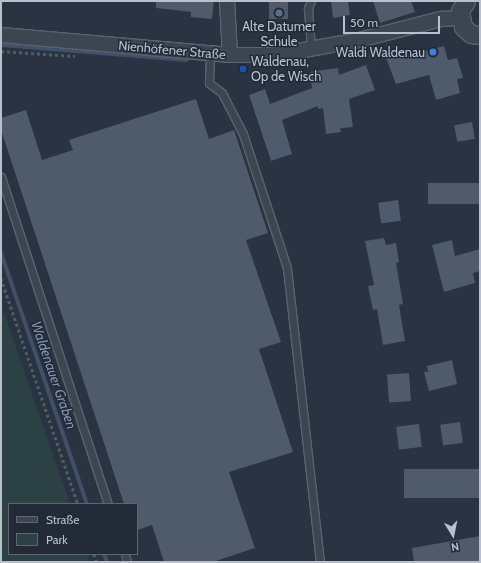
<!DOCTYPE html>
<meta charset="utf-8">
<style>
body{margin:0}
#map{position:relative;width:481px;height:563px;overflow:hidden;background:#293341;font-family:Cabin,sans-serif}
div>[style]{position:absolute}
.green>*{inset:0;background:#2c4143}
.stream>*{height:4px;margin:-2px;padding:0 2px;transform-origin:2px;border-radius:2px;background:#405069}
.building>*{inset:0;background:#4f5a6a;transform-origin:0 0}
.path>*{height:2.5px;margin-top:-1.25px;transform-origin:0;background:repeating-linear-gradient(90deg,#4b5e61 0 3px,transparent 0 6px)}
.roads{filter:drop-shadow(1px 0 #5b636e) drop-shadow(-1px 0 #5b636e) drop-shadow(0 1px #5b636e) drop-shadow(0 -1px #5b636e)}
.service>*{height:7px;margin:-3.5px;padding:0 3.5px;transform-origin:3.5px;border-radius:3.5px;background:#3d4551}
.minor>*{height:14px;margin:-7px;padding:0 7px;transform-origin:7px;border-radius:7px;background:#3d4551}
.tertiary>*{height:17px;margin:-8.5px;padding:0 8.5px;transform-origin:8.5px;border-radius:8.5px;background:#3d4551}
.dots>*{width:11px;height:11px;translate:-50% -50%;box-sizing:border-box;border:2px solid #212a36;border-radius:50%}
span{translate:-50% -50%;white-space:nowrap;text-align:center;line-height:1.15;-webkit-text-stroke:3px #212a36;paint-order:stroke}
.poi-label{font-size:13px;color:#bac0cb}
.right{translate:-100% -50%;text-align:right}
.left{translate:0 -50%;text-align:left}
.street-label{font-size:13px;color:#bac0cb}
.water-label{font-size:14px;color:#8496b0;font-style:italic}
.frame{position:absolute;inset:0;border:2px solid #bac0cb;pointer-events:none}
.legend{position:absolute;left:8px;top:503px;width:130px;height:52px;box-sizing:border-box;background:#212a36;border:1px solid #5e6672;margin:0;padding:5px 7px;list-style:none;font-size:12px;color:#bac0cb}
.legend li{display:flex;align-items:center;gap:8px;height:20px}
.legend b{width:20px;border:1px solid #5e6672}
.north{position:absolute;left:433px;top:515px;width:40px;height:40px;-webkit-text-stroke:3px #212a36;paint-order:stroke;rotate:170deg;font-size:11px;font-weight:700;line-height:16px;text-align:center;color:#bac0cb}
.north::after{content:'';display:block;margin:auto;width:14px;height:18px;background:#bac0cb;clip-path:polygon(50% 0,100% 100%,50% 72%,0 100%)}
.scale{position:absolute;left:343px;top:16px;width:97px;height:18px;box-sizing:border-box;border:2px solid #bac0cb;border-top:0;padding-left:5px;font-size:12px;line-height:14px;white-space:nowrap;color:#bac0cb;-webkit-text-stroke:3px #212a36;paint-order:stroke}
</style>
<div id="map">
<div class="green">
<div style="clip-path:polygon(1px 304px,70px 504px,9px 504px,9px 554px,88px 554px,90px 562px,1px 562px)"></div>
</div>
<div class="stream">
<div style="left:1px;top:45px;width:186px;rotate:4.6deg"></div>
<div style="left:1px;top:253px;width:265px;rotate:71.1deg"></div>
<div style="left:104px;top:554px;width:9px;rotate:69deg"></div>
</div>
<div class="building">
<div style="clip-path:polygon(156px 1px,214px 1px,212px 19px,191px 17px,191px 12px,156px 8px)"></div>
<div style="left:269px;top:1px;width:19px;height:18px"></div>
<div style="clip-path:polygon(331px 1px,348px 1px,350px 15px,333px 18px)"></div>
<div style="clip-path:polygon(373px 1px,411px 1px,415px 12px,380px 23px)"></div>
<div style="clip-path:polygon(444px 46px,448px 60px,457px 58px,463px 78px,457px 79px,460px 93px,436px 100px,429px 75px,396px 84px,386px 58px,404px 54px,405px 56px)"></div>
<div style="clip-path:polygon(366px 65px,375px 90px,349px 99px,353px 127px,340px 128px,341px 132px,326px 134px,323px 108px,318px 109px,318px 106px,282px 120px,292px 154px,271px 161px,249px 95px,265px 89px,270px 104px,312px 88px,310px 72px,338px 68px,339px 75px)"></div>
<div style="clip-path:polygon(196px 99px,209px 139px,234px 130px,268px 233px,246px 240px,281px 342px,259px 349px,293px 452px,229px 472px,255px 548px,213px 562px,164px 562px,152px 525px,137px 530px,137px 504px,124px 504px,1px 130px,1px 118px,26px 110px,42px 160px,73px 150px,69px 140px)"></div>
<div style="left:472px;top:122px;width:17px;height:18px;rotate:80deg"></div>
<div style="left:480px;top:183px;width:21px;height:52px;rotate:90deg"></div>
<div style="left:398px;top:200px;width:21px;height:20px;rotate:82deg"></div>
<div style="clip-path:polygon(384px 238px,386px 245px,396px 243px,399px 262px,396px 263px,403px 304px,399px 305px,405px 341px,383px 345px,377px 309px,373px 310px,368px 286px,374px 285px,365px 241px)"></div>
<div style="clip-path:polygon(452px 240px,455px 256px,480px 249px,480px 271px,473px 273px,475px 283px,444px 292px,432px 245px)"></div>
<div style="clip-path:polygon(452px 360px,457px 384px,429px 391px,424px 372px,428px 372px,427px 366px)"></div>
<div style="left:409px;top:373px;width:28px;height:22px;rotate:86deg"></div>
<div style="left:460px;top:422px;width:21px;height:20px;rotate:82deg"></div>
<div style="left:419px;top:424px;width:23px;height:23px;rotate:83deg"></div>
<div style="left:480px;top:469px;width:29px;height:76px;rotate:90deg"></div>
<div style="clip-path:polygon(480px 536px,480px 562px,414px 562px,412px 548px)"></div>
</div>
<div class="path">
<div style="left:1px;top:51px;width:74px;rotate:3.9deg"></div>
<div style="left:1px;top:278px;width:239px;rotate:71.2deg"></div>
<div style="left:94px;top:554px;width:9px;rotate:69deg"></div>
</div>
<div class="roads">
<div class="service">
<div style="left:311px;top:1px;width:8px;rotate:113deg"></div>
<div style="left:308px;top:8px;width:41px;rotate:85.8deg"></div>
<div style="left:210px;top:54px;width:29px;rotate:92deg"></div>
<div style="left:209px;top:83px;width:16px;rotate:38deg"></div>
<div style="left:222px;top:93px;width:46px;rotate:62.9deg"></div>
<div style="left:243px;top:134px;width:141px;rotate:71.8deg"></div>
<div style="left:287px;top:268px;width:296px;rotate:83.6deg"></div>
<div style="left:1px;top:177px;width:344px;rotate:71.9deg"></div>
<div style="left:125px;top:554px;width:8px;rotate:76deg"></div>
</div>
<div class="minor">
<div style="left:227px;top:1px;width:54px;rotate:86.8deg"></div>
<div style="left:1px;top:35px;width:230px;rotate:5deg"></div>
<div style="left:230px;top:55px;width:46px"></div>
<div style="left:276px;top:55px;width:84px;rotate:-10.2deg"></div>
<div style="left:359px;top:40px;width:85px;rotate:-14.4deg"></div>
<div style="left:441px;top:19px;width:18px;rotate:-3deg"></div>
</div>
<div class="tertiary">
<div style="left:466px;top:1px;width:12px;rotate:121deg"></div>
<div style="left:460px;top:11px;width:16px;rotate:79deg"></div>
<div style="left:463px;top:27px;width:11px;rotate:41deg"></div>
<div style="left:471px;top:34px;width:9px;rotate:6deg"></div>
</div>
</div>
<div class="dots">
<div style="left:279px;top:13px;background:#5c6f8a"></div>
<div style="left:433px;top:52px;background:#3f7fe0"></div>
<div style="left:243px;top:69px;background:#1a4fb4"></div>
</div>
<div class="poi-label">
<span style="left:279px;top:34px">Alte Datumer<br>Schule</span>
<span class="right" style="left:425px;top:52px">Waldi Waldenau</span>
<span class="left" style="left:251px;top:69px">Waldenau,<br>Op de Wisch</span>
</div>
<div class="street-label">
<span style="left:172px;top:50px;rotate:5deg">Nienhöfener Straße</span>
</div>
<div class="water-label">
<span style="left:54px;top:375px;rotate:71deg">Waldenauer Graben</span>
</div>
<div class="frame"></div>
<ul class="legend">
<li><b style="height:5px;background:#3d4551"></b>Straße</li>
<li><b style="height:11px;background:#2c4143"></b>Park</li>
</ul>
<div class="north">N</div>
<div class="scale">50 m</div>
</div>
